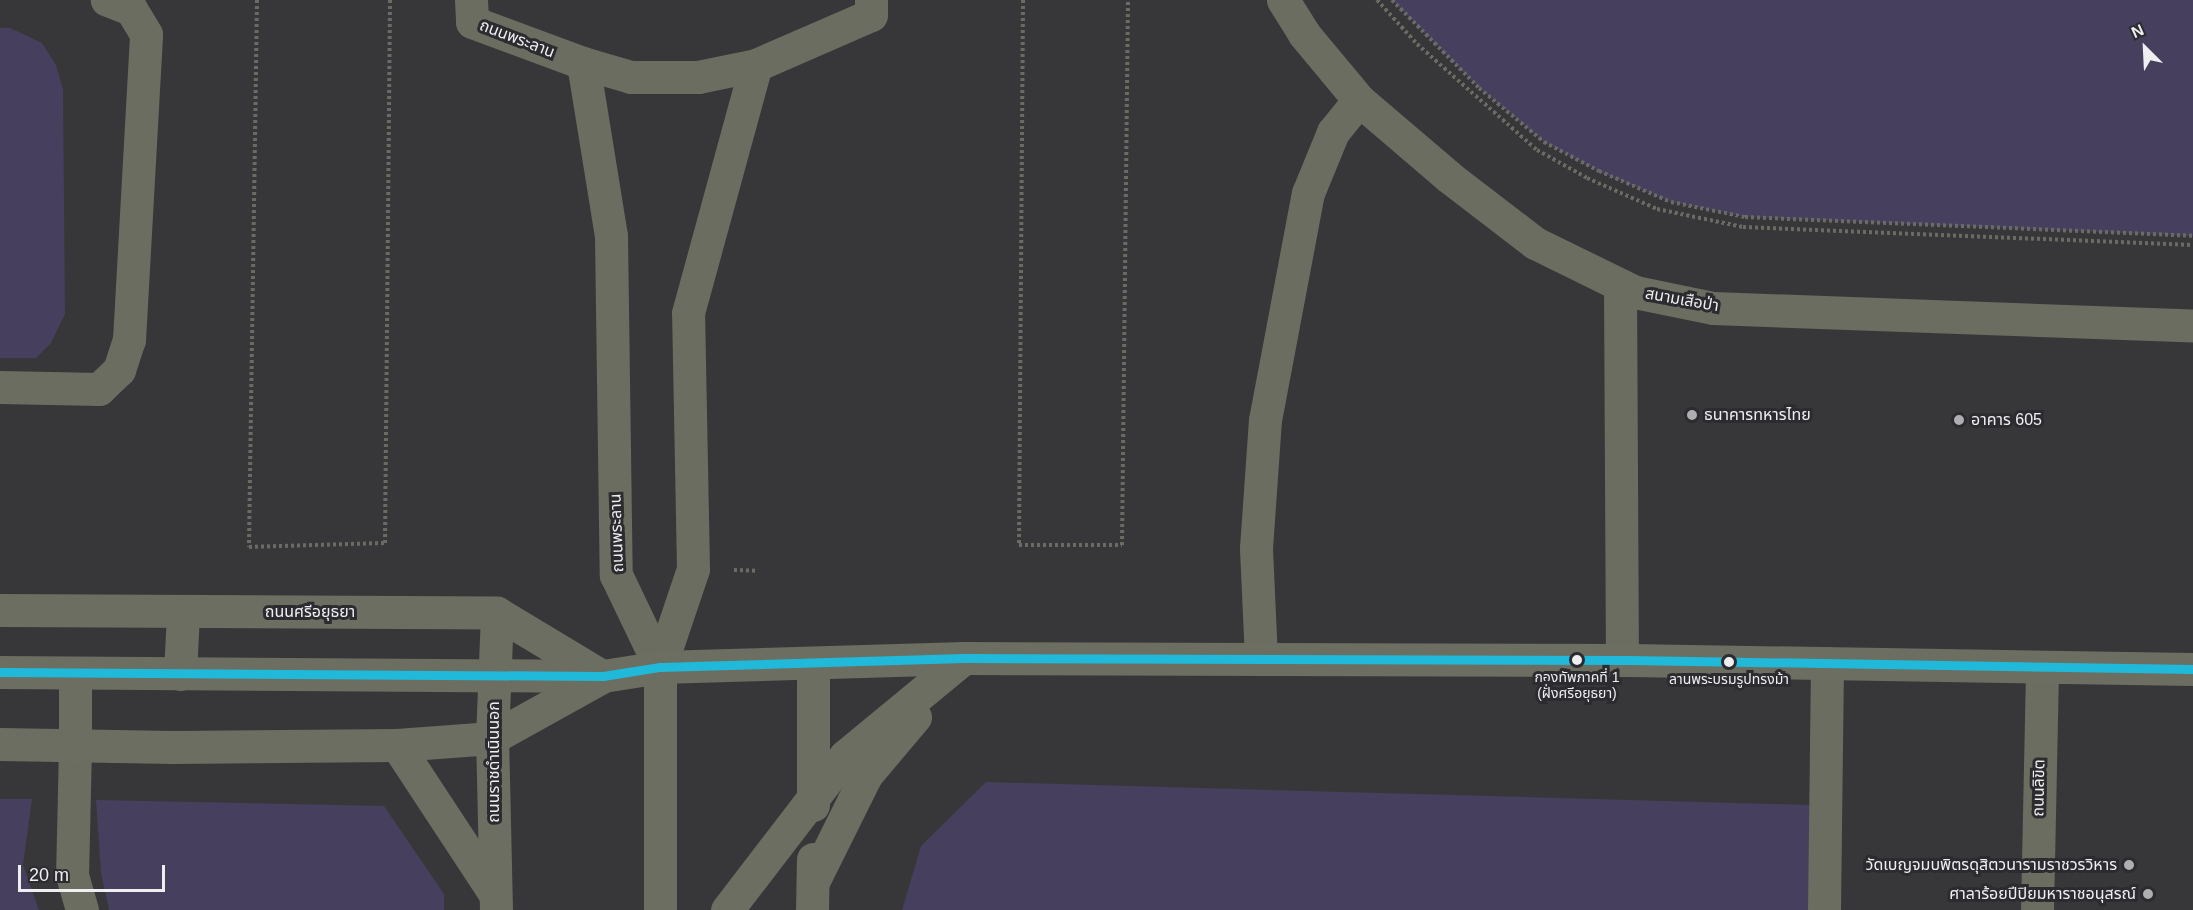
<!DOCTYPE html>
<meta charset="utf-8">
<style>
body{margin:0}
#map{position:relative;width:2193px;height:910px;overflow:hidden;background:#373739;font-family:Arial,"Noto Sans Thai",sans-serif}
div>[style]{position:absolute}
.green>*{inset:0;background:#463f5e}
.path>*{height:4px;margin-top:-2px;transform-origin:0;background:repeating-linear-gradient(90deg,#6a6c64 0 3px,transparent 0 6px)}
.minor>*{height:33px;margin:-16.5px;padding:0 16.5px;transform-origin:16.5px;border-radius:16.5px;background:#6b6d61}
.major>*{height:33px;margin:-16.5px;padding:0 16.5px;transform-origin:16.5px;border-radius:16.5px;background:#6b6e61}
.bus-1>*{height:9px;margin:-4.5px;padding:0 4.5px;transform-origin:4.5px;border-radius:4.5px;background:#20b9da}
.dots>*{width:16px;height:16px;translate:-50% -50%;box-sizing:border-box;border:3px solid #2c2c30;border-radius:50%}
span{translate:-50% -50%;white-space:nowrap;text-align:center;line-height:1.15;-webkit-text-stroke:6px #2c2c30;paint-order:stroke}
.bus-label{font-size:14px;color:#efeff1}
.street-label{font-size:16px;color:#efeff1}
.poi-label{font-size:16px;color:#efeff1}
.left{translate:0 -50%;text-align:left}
.right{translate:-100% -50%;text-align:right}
.north{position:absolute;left:2115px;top:18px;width:60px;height:60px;-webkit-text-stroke:4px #2c2c30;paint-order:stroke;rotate:336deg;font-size:16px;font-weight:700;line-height:24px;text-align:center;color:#efeff1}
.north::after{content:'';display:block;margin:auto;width:21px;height:27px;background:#efeff1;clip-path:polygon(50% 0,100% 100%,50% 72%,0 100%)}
.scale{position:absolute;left:18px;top:865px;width:147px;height:27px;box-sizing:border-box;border:3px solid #efeff1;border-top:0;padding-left:8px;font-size:18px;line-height:21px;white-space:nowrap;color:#efeff1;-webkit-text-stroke:4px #2c2c30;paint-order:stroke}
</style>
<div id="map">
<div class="green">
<div style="clip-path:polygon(1392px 0,2193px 0,2193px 236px,1745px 217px,1671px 202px,1599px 172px,1544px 142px,1479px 88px)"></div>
<div style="clip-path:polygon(0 28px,10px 28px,42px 43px,56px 65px,63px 89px,65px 314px,51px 343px,36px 358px,0 358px)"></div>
<div style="clip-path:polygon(986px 782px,1811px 805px,1809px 910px,902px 910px,921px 846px)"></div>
<div style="clip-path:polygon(0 799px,32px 799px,23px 865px,39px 910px,0 910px)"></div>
<div style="clip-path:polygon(96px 800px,384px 806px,444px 894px,444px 910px,109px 910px,101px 873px)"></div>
</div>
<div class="path">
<div style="left:257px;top:0;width:547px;rotate:90.84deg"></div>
<div style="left:249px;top:547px;width:136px;rotate:-1.7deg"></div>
<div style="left:385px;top:543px;width:543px;rotate:-89.47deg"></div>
<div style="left:1023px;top:0;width:545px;rotate:90.42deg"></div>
<div style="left:1019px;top:545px;width:103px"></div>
<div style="left:1122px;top:545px;width:545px;rotate:-89.37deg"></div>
<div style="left:1377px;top:0;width:59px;rotate:47.7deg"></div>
<div style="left:1417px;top:44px;width:160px;rotate:41.5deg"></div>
<div style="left:1537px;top:150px;width:57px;rotate:29.2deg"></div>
<div style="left:1587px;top:178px;width:77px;rotate:23.9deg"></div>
<div style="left:1657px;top:209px;width:88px;rotate:11.8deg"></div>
<div style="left:1743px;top:227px;width:450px;rotate:2.3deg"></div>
<div style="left:1392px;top:0;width:124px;rotate:45.3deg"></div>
<div style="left:1479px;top:88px;width:85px;rotate:39.7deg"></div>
<div style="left:1544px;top:142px;width:62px;rotate:27.8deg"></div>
<div style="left:1599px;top:171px;width:78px;rotate:23.3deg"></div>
<div style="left:1671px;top:202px;width:76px;rotate:11.5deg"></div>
<div style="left:1745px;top:217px;width:448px;rotate:2.4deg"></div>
<div style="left:734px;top:570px;width:24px;rotate:2deg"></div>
</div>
<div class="minor">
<div style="left:471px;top:0;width:22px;rotate:87deg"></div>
<div style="left:472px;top:22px;width:118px;rotate:20.3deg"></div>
<div style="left:583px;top:63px;width:175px;rotate:80.8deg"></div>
<div style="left:611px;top:236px;width:339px;rotate:89.2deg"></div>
<div style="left:616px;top:575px;width:102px;rotate:64.4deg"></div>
<div style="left:1283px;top:0;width:40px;rotate:58deg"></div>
<div style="left:1304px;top:34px;width:86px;rotate:50.2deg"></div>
<div style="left:1359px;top:100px;width:118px;rotate:40.5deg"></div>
<div style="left:1449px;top:177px;width:108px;rotate:37.5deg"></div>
<div style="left:1535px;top:243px;width:111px;rotate:26.1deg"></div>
<div style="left:1635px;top:292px;width:80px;rotate:11.6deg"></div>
<div style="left:1713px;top:308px;width:480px;rotate:2.1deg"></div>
<div style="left:583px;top:63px;width:50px;rotate:16.3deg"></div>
<div style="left:631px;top:77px;width:67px"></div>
<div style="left:698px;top:77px;width:59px;rotate:-11.7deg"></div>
<div style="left:1620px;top:285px;width:375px;rotate:89.7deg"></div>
<div style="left:0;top:387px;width:99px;rotate:1.2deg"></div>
<div style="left:99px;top:389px;width:28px;rotate:-44deg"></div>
<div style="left:119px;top:370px;width:32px;rotate:-72deg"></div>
<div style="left:129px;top:340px;width:306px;rotate:-86.8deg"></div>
<div style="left:146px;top:34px;width:29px;rotate:-121deg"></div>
<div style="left:131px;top:9px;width:26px;rotate:-159deg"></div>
<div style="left:1261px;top:659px;width:111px;rotate:-92.6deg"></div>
<div style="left:1256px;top:548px;width:128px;rotate:-86deg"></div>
<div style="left:1265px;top:420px;width:231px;rotate:-79.3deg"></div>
<div style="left:1308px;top:193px;width:66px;rotate:-67.7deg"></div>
<div style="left:1333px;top:132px;width:41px;rotate:-50.9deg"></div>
<div style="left:660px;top:667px;width:103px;rotate:-71.4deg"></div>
<div style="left:693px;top:569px;width:256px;rotate:-91.1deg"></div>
<div style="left:688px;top:313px;width:257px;rotate:-74.7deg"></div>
<div style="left:756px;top:65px;width:125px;rotate:-23.5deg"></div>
<div style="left:871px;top:15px;width:15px;rotate:-90deg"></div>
<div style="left:75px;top:746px;width:129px;rotate:91.3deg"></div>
<div style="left:72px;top:875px;width:36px;rotate:74deg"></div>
<div style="left:1824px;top:910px;width:247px;rotate:-89.3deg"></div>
<div style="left:2037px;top:910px;width:243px;rotate:-88.8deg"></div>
</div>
<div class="major">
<div style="left:0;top:610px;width:497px;rotate:0.3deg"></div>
<div style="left:497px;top:613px;width:122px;rotate:31deg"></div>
<div style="left:813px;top:663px;width:142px;rotate:90deg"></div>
<div style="left:0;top:672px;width:603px;rotate:0.38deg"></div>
<div style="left:603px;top:676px;width:58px;rotate:-9deg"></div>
<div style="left:660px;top:667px;width:304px;rotate:-1.7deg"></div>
<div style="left:964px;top:658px;width:666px;rotate:0.17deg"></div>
<div style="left:1630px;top:660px;width:563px;rotate:0.92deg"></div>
<div style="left:180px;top:674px;width:62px;rotate:-87.2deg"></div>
<div style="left:0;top:744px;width:173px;rotate:1deg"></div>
<div style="left:173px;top:747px;width:224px;rotate:-0.5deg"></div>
<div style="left:397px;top:745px;width:95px;rotate:-4.2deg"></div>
<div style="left:492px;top:738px;width:126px;rotate:-29deg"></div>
<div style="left:397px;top:745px;width:178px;rotate:56.7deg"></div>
<div style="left:75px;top:746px;width:73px;rotate:-90deg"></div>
<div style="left:813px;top:882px;width:119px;rotate:-63.6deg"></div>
<div style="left:866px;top:775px;width:76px;rotate:-49.8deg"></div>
<div style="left:496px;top:910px;width:172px;rotate:-91.3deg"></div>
<div style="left:492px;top:738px;width:125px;rotate:-87.7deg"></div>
<div style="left:660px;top:910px;width:243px;rotate:-90deg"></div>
<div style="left:727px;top:910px;width:194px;rotate:-52.5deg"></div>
<div style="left:845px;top:756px;width:154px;rotate:-39.5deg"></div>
<div style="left:812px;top:910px;width:51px;rotate:-88.9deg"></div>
</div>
<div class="bus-1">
<div style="left:0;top:672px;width:603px;rotate:0.38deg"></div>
<div style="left:603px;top:676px;width:58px;rotate:-9deg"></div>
<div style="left:660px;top:667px;width:304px;rotate:-1.7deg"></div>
<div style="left:964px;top:658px;width:666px;rotate:0.17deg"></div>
<div style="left:1630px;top:660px;width:563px;rotate:0.92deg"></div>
</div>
<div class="dots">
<div style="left:1692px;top:415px;background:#afafb1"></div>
<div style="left:1959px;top:420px;background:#afafb1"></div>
<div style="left:1577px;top:660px;background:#efeff1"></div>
<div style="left:1729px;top:662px;background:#efeff1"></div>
<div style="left:2129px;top:865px;background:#afafb1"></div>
<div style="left:2148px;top:894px;background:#afafb1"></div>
</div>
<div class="bus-label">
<span style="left:1577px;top:685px">กองทัพภาคที่ 1<br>(ฝั่งศรีอยุธยา)</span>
<span style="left:1729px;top:679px">ลานพระบรมรูปทรงม้า</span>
</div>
<div class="street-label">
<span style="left:517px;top:39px;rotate:21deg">ถนนพระลาน</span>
<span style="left:1682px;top:300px;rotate:10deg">สนามเสือป่า</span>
<span style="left:617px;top:533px;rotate:-92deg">ถนนพระลาน</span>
<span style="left:310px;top:612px">ถนนศรีอยุธยา</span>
<span style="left:494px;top:762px;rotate:-90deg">ถนนราชดำเนินนอก</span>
<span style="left:2039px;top:788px;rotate:-89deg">ถนนลิขิต</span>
</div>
<div class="poi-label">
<span class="left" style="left:1704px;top:415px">ธนาคารทหารไทย</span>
<span class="left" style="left:1971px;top:420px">อาคาร 605</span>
<span class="right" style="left:2117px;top:865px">วัดเบญจมบพิตรดุสิตวนารามราชวรวิหาร</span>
<span class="right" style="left:2136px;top:894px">ศาลาร้อยปีปิยมหาราชอนุสรณ์</span>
</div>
<div class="north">N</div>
<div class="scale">20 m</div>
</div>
